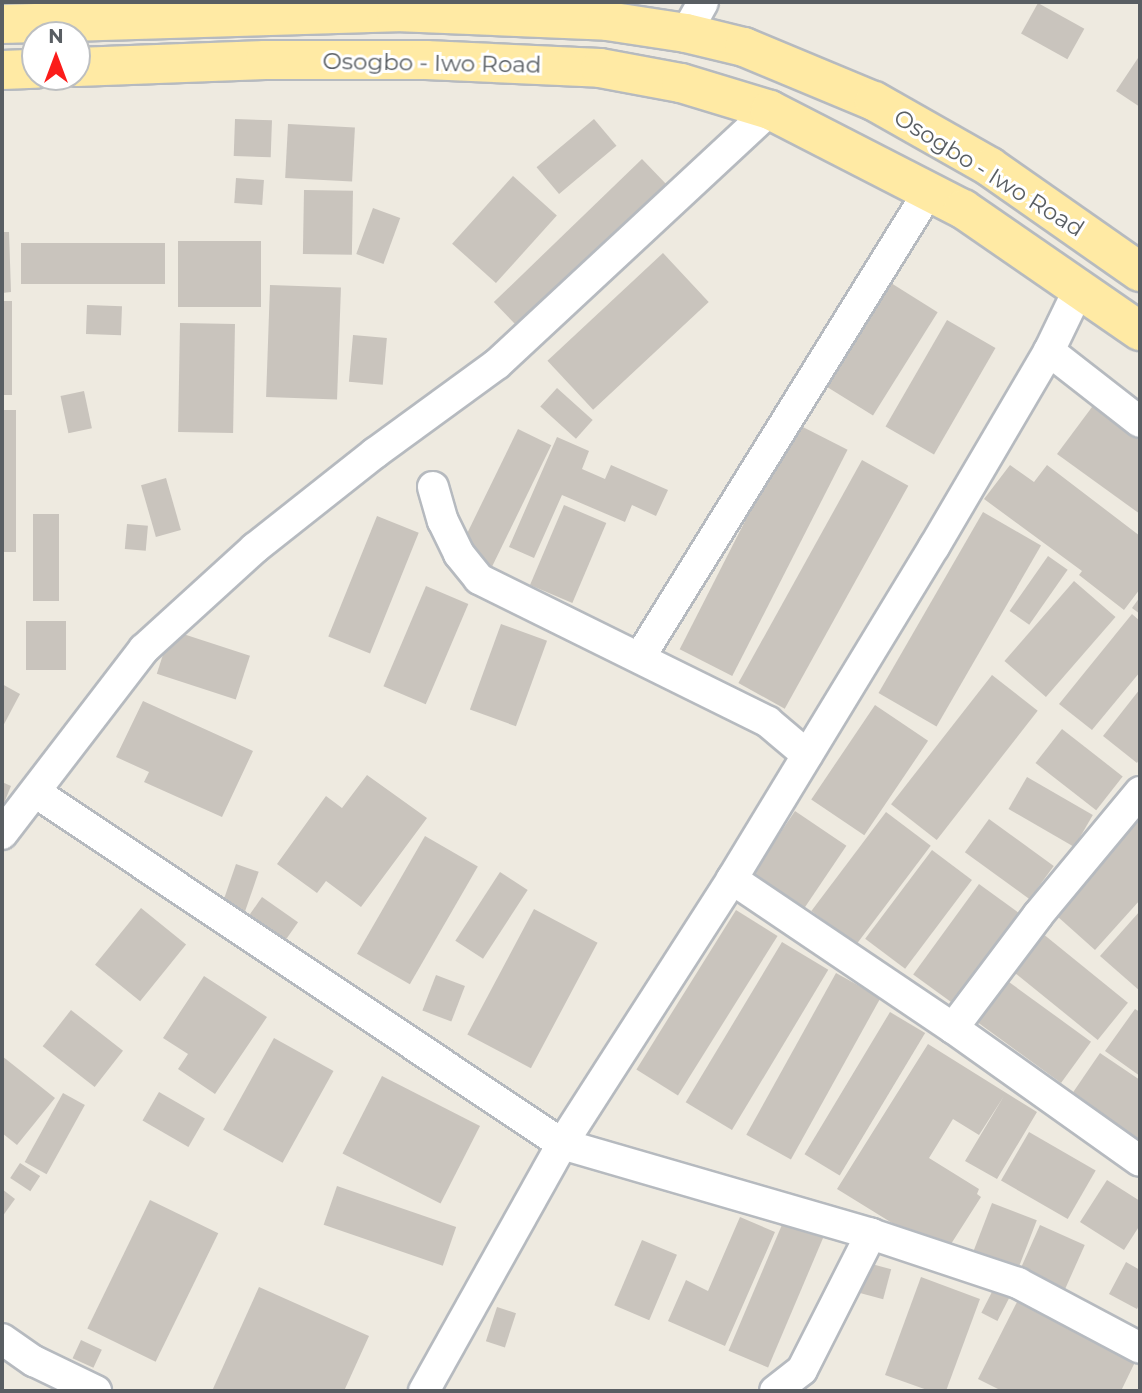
<!DOCTYPE html>
<style>
body{margin:0}
#map{position:relative;width:1142px;height:1393px;overflow:hidden;background:#eeeae0;font-family:Montserrat,sans-serif}
div>[style]{position:absolute}
.building>*{inset:0;background:#c9c4bd;transform-origin:0 0}
.roads{filter:drop-shadow(2px 0 #b6babf) drop-shadow(-2px 0 #b6babf) drop-shadow(0 2px #b6babf) drop-shadow(0 -2px #b6babf)}
.street>*{height:30px;margin:-15px;padding:0 15px;transform-origin:15px;border-radius:15px;background:#fff}
.primary>*{height:38px;margin:-19px;padding:0 19px;transform-origin:19px;border-radius:19px;background:#ffeaa4}
span{translate:-50% -50%;white-space:nowrap;text-align:center;line-height:1.15;-webkit-text-stroke:6px #fff;paint-order:stroke}
.street-label{font-size:23px;color:#595e63}
.frame{position:absolute;inset:0;border:4px solid #595e63;pointer-events:none}
.north{position:absolute;left:21px;top:21px;width:70px;height:70px;box-sizing:border-box;background:#fff;border:2px solid #bdbfc1;border-radius:50%;rotate:0deg;font-size:19px;font-weight:700;line-height:28px;text-align:center;color:#595e63}
.north::after{content:'';display:block;margin:auto;width:24px;height:32px;background:#fb1c1a;clip-path:polygon(50% 0,100% 100%,50% 72%,0 100%)}
</style>
<div id="map">
<div class="building">
<div style="left:1038px;top:3px;width:53px;height:35px;rotate:29deg"></div>
<div style="clip-path:polygon(1140px 55px,1140px 107px,1116px 91px)"></div>
<div style="left:235px;top:119px;width:37px;height:37px;rotate:2deg"></div>
<div style="left:594px;top:119px;width:35px;height:75px;rotate:50deg"></div>
<div style="left:288px;top:124px;width:67px;height:54px;rotate:3deg"></div>
<div style="left:642px;top:159px;width:35px;height:206px;rotate:46deg"></div>
<div style="left:513px;top:176px;width:59px;height:91px;rotate:42deg"></div>
<div style="left:236px;top:178px;width:28px;height:25px;rotate:4deg"></div>
<div style="left:304px;top:190px;width:49px;height:64px;rotate:1deg"></div>
<div style="left:373px;top:208px;width:29px;height:49px;rotate:20deg"></div>
<div style="clip-path:polygon(2px 232px,9px 232px,11px 292px,2px 293px)"></div>
<div style="left:178px;top:241px;width:83px;height:66px"></div>
<div style="left:21px;top:243px;width:144px;height:41px"></div>
<div style="left:663px;top:253px;width:67px;height:158px;rotate:47deg"></div>
<div style="left:891px;top:283px;width:55px;height:122px;rotate:32deg"></div>
<div style="left:270px;top:285px;width:71px;height:112px;rotate:2deg"></div>
<div style="left:2px;top:301px;width:10px;height:94px"></div>
<div style="left:87px;top:305px;width:35px;height:29px;rotate:2deg"></div>
<div style="left:947px;top:320px;width:56px;height:123px;rotate:30deg"></div>
<div style="left:180px;top:323px;width:55px;height:109px;rotate:1deg"></div>
<div style="left:353px;top:335px;width:34px;height:47px;rotate:5deg"></div>
<div style="left:557px;top:388px;width:48px;height:25px;rotate:42deg"></div>
<div style="left:84px;top:391px;width:38px;height:24px;rotate:78deg"></div>
<div style="clip-path:polygon(1095px 403px,1140px 436px,1140px 514px,1057px 454px)"></div>
<div style="left:2px;top:410px;width:14px;height:142px"></div>
<div style="left:795px;top:423px;width:59px;height:254px;rotate:27deg"></div>
<div style="left:518px;top:429px;width:37px;height:136px;rotate:26deg"></div>
<div style="clip-path:polygon(557px 437px,589px 451px,582px 469px,605px 479px,611px 465px,668px 490px,656px 516px,632px 505px,625px 522px,562px 495px,534px 558px,509px 547px)"></div>
<div style="left:862px;top:460px;width:53px;height:255px;rotate:29deg"></div>
<div style="clip-path:polygon(1010px 465px,1034px 482px,1047px 465px,1140px 536px,1140px 589px,1124px 610px,1079px 575px,1082px 571px,984px 499px)"></div>
<div style="left:166px;top:478px;width:54px;height:26px;rotate:74deg"></div>
<div style="left:564px;top:505px;width:46px;height:87px;rotate:23deg"></div>
<div style="left:983px;top:512px;width:67px;height:209px;rotate:30deg"></div>
<div style="left:33px;top:514px;width:26px;height:87px"></div>
<div style="left:377px;top:516px;width:45px;height:130px;rotate:22deg"></div>
<div style="left:127px;top:524px;width:21px;height:25px;rotate:5deg"></div>
<div style="left:1048px;top:556px;width:24px;height:67px;rotate:35deg"></div>
<div style="left:1074px;top:581px;width:55px;height:106px;rotate:41deg"></div>
<div style="left:426px;top:586px;width:46px;height:109px;rotate:23deg"></div>
<div style="clip-path:polygon(1140px 597px,1140px 614px,1132px 608px)"></div>
<div style="clip-path:polygon(1132px 614px,1140px 621px,1140px 672px,1092px 730px,1059px 704px)"></div>
<div style="left:26px;top:621px;width:40px;height:49px"></div>
<div style="left:501px;top:624px;width:49px;height:91px;rotate:20deg"></div>
<div style="left:171px;top:630px;width:83px;height:46px;rotate:18deg"></div>
<div style="left:992px;top:675px;width:58px;height:164px;rotate:38deg"></div>
<div style="clip-path:polygon(2px 684px,20px 694px,2px 728px)"></div>
<div style="clip-path:polygon(1140px 689px,1140px 758px,1137px 763px,1103px 736px)"></div>
<div style="clip-path:polygon(143px 701px,253px 751px,222px 817px,144px 782px,149px 772px,116px 757px)"></div>
<div style="left:875px;top:705px;width:64px;height:114px;rotate:34deg"></div>
<div style="left:1062px;top:729px;width:77px;height:43px;rotate:38deg"></div>
<div style="clip-path:polygon(367px 775px,427px 818px,361px 907px,326px 881px,317px 893px,277px 864px,326px 796px,342px 808px)"></div>
<div style="left:1027px;top:777px;width:76px;height:37px;rotate:30deg"></div>
<div style="clip-path:polygon(2px 782px,11px 786px,2px 808px)"></div>
<div style="clip-path:polygon(1140px 809px,1140px 900px,1095px 950px,1048px 908px)"></div>
<div style="left:795px;top:811px;width:62px;height:76px;rotate:34deg"></div>
<div style="left:886px;top:812px;width:56px;height:124px;rotate:37deg"></div>
<div style="left:989px;top:819px;width:80px;height:41px;rotate:36deg"></div>
<div style="left:425px;top:836px;width:61px;height:136px;rotate:30deg"></div>
<div style="left:932px;top:850px;width:50px;height:111px;rotate:37deg"></div>
<div style="left:236px;top:864px;width:24px;height:46px;rotate:19deg"></div>
<div style="left:500px;top:872px;width:33px;height:82px;rotate:33deg"></div>
<div style="left:979px;top:884px;width:51px;height:112px;rotate:36deg"></div>
<div style="left:262px;top:897px;width:44px;height:26px;rotate:35deg"></div>
<div style="left:141px;top:908px;width:58px;height:73px;rotate:39deg"></div>
<div style="left:534px;top:909px;width:72px;height:142px;rotate:28deg"></div>
<div style="left:736px;top:910px;width:49px;height:188px;rotate:32deg"></div>
<div style="clip-path:polygon(1140px 911px,1140px 991px,1100px 956px)"></div>
<div style="left:1037px;top:929px;width:117px;height:48px;rotate:39deg"></div>
<div style="left:782px;top:942px;width:54px;height:187px;rotate:31deg"></div>
<div style="left:836px;top:973px;width:51px;height:185px;rotate:29deg"></div>
<div style="left:436px;top:975px;width:31px;height:38px;rotate:21deg"></div>
<div style="clip-path:polygon(204px 976px,267px 1017px,215px 1094px,178px 1069px,188px 1054px,163px 1038px)"></div>
<div style="left:1002px;top:977px;width:110px;height:51px;rotate:36deg"></div>
<div style="clip-path:polygon(1135px 1009px,1140px 1012px,1140px 1076px,1105px 1051px)"></div>
<div style="left:71px;top:1010px;width:66px;height:46px;rotate:38deg"></div>
<div style="left:890px;top:1012px;width:41px;height:166px;rotate:31deg"></div>
<div style="left:274px;top:1038px;width:68px;height:105px;rotate:29deg"></div>
<div style="clip-path:polygon(928px 1044px,1037px 1112px,997px 1179px,965px 1161px,1004px 1096px,979px 1135px,953px 1119px,929px 1158px,979px 1189px,977px 1194px,981px 1197px,944px 1255px,837px 1189px)"></div>
<div style="clip-path:polygon(1100px 1053px,1140px 1080px,1140px 1155px,1065px 1104px)"></div>
<div style="clip-path:polygon(2px 1056px,55px 1098px,17px 1145px,2px 1133px)"></div>
<div style="left:382px;top:1076px;width:110px;height:87px;rotate:27deg"></div>
<div style="left:159px;top:1092px;width:53px;height:33px;rotate:30deg"></div>
<div style="left:63px;top:1093px;width:25px;height:79px;rotate:29deg"></div>
<div style="left:1029px;top:1132px;width:77px;height:56px;rotate:30deg"></div>
<div style="left:20px;top:1163px;width:24px;height:18px;rotate:33deg"></div>
<div style="clip-path:polygon(1107px 1180px,1140px 1201px,1140px 1225px,1124px 1250px,1080px 1222px)"></div>
<div style="left:337px;top:1186px;width:126px;height:41px;rotate:19deg"></div>
<div style="clip-path:polygon(2px 1189px,15px 1199px,2px 1217px)"></div>
<div style="left:150px;top:1200px;width:76px;height:143px;rotate:26deg"></div>
<div style="left:992px;top:1203px;width:48px;height:59px;rotate:21deg"></div>
<div style="clip-path:polygon(740px 1217px,775px 1232px,725px 1346px,668px 1321px,686px 1280px,708px 1291px)"></div>
<div style="left:784px;top:1220px;width:43px;height:142px;rotate:23deg"></div>
<div style="left:1040px;top:1225px;width:49px;height:50px;rotate:24deg"></div>
<div style="left:642px;top:1240px;width:38px;height:71px;rotate:23deg"></div>
<div style="clip-path:polygon(1126px 1262px,1140px 1270px,1140px 1303px,1137px 1309px,1109px 1294px)"></div>
<div style="left:868px;top:1263px;width:24px;height:31px;rotate:15deg"></div>
<div style="clip-path:polygon(921px 1277px,980px 1299px,946px 1391px,930px 1391px,885px 1375px)"></div>
<div style="left:995px;top:1286px;width:18px;height:30px;rotate:27deg"></div>
<div style="clip-path:polygon(259px 1287px,369px 1336px,344px 1391px,212px 1391px)"></div>
<div style="clip-path:polygon(1018px 1300px,1137px 1358px,1121px 1391px,1002px 1391px,978px 1379px)"></div>
<div style="left:497px;top:1307px;width:20px;height:36px;rotate:18deg"></div>
<div style="left:81px;top:1340px;width:23px;height:20px;rotate:25deg"></div>
</div>
<div class="roads">
<div class="street">
<div style="left:686px;top:33px;width:35px;rotate:-61deg"></div>
<div style="left:1049px;top:351px;width:115px;rotate:38deg"></div>
<div style="left:433px;top:487px;width:35px;rotate:74deg"></div>
<div style="left:443px;top:521px;width:37px;rotate:64deg"></div>
<div style="left:459px;top:554px;width:32px;rotate:51deg"></div>
<div style="left:479px;top:579px;width:322px;rotate:26.3deg"></div>
<div style="left:768px;top:722px;width:51px;rotate:40.2deg"></div>
<div style="left:640px;top:657px;width:548px;rotate:-58.19deg"></div>
<div style="left:35px;top:792px;width:634px;rotate:33.74deg"></div>
<div style="left:562px;top:1144px;width:322px;rotate:16.2deg"></div>
<div style="left:871px;top:1234px;width:155px;rotate:18.4deg"></div>
<div style="left:1018px;top:1283px;width:138px;rotate:28deg"></div>
<div style="left:2px;top:834px;width:233px;rotate:-52.5deg"></div>
<div style="left:144px;top:649px;width:150px;rotate:-42.3deg"></div>
<div style="left:255px;top:548px;width:153px;rotate:-38.4deg"></div>
<div style="left:375px;top:453px;width:151px;rotate:-36.1deg"></div>
<div style="left:497px;top:364px;width:373px;rotate:-42.9deg"></div>
<div style="left:732px;top:879px;width:267px;rotate:34deg"></div>
<div style="left:953px;top:1028px;width:229px;rotate:35.4deg"></div>
<div style="left:953px;top:1028px;width:141px;rotate:-53deg"></div>
<div style="left:1038px;top:915px;width:160px;rotate:-50.3deg"></div>
<div style="left:2px;top:1339px;width:39px;rotate:35deg"></div>
<div style="left:34px;top:1361px;width:69px;rotate:25.8deg"></div>
<div style="left:424px;top:1391px;width:283px;rotate:-60.8deg"></div>
<div style="left:562px;top:1144px;width:315px;rotate:-57.3deg"></div>
<div style="left:732px;top:879px;width:389px;rotate:-58.7deg"></div>
<div style="left:934px;top:547px;width:227px;rotate:-59.6deg"></div>
<div style="left:1049px;top:351px;width:71px;rotate:-64.2deg"></div>
<div style="left:775px;top:1391px;width:34px;rotate:-38deg"></div>
<div style="left:802px;top:1370px;width:153px;rotate:-63.1deg"></div>
</div>
<div class="primary">
<div style="left:2px;top:24px;width:394px;rotate:-1.7deg"></div>
<div style="left:396px;top:12px;width:211px;rotate:2.4deg"></div>
<div style="left:607px;top:21px;width:80px;rotate:8.6deg"></div>
<div style="left:686px;top:33px;width:60px;rotate:13.6deg"></div>
<div style="left:744px;top:47px;width:141px;rotate:22.6deg"></div>
<div style="left:874px;top:101px;width:133px;rotate:29.6deg"></div>
<div style="left:990px;top:167px;width:183px;rotate:35deg"></div>
<div style="left:77px;top:67px;width:188px;rotate:-2.1deg"></div>
<div style="left:265px;top:60px;width:161px"></div>
<div style="left:426px;top:60px;width:174px;rotate:2.6deg"></div>
<div style="left:600px;top:68px;width:82px;rotate:10.5deg"></div>
<div style="left:681px;top:83px;width:93px;rotate:16.9deg"></div>
<div style="left:770px;top:110px;width:217px;rotate:27.2deg"></div>
<div style="left:963px;top:209px;width:215px;rotate:34.6deg"></div>
<div style="left:2px;top:70px;width:33px;rotate:-2deg"></div>
</div>
</div>
<div class="street-label">
<span style="left:432px;top:63px;rotate:1deg">Osogbo - Iwo Road</span>
<span style="left:989px;top:173px;rotate:32deg">Osogbo - Iwo Road</span>
</div>
<div class="frame"></div>
<div class="north">N</div>
</div>
